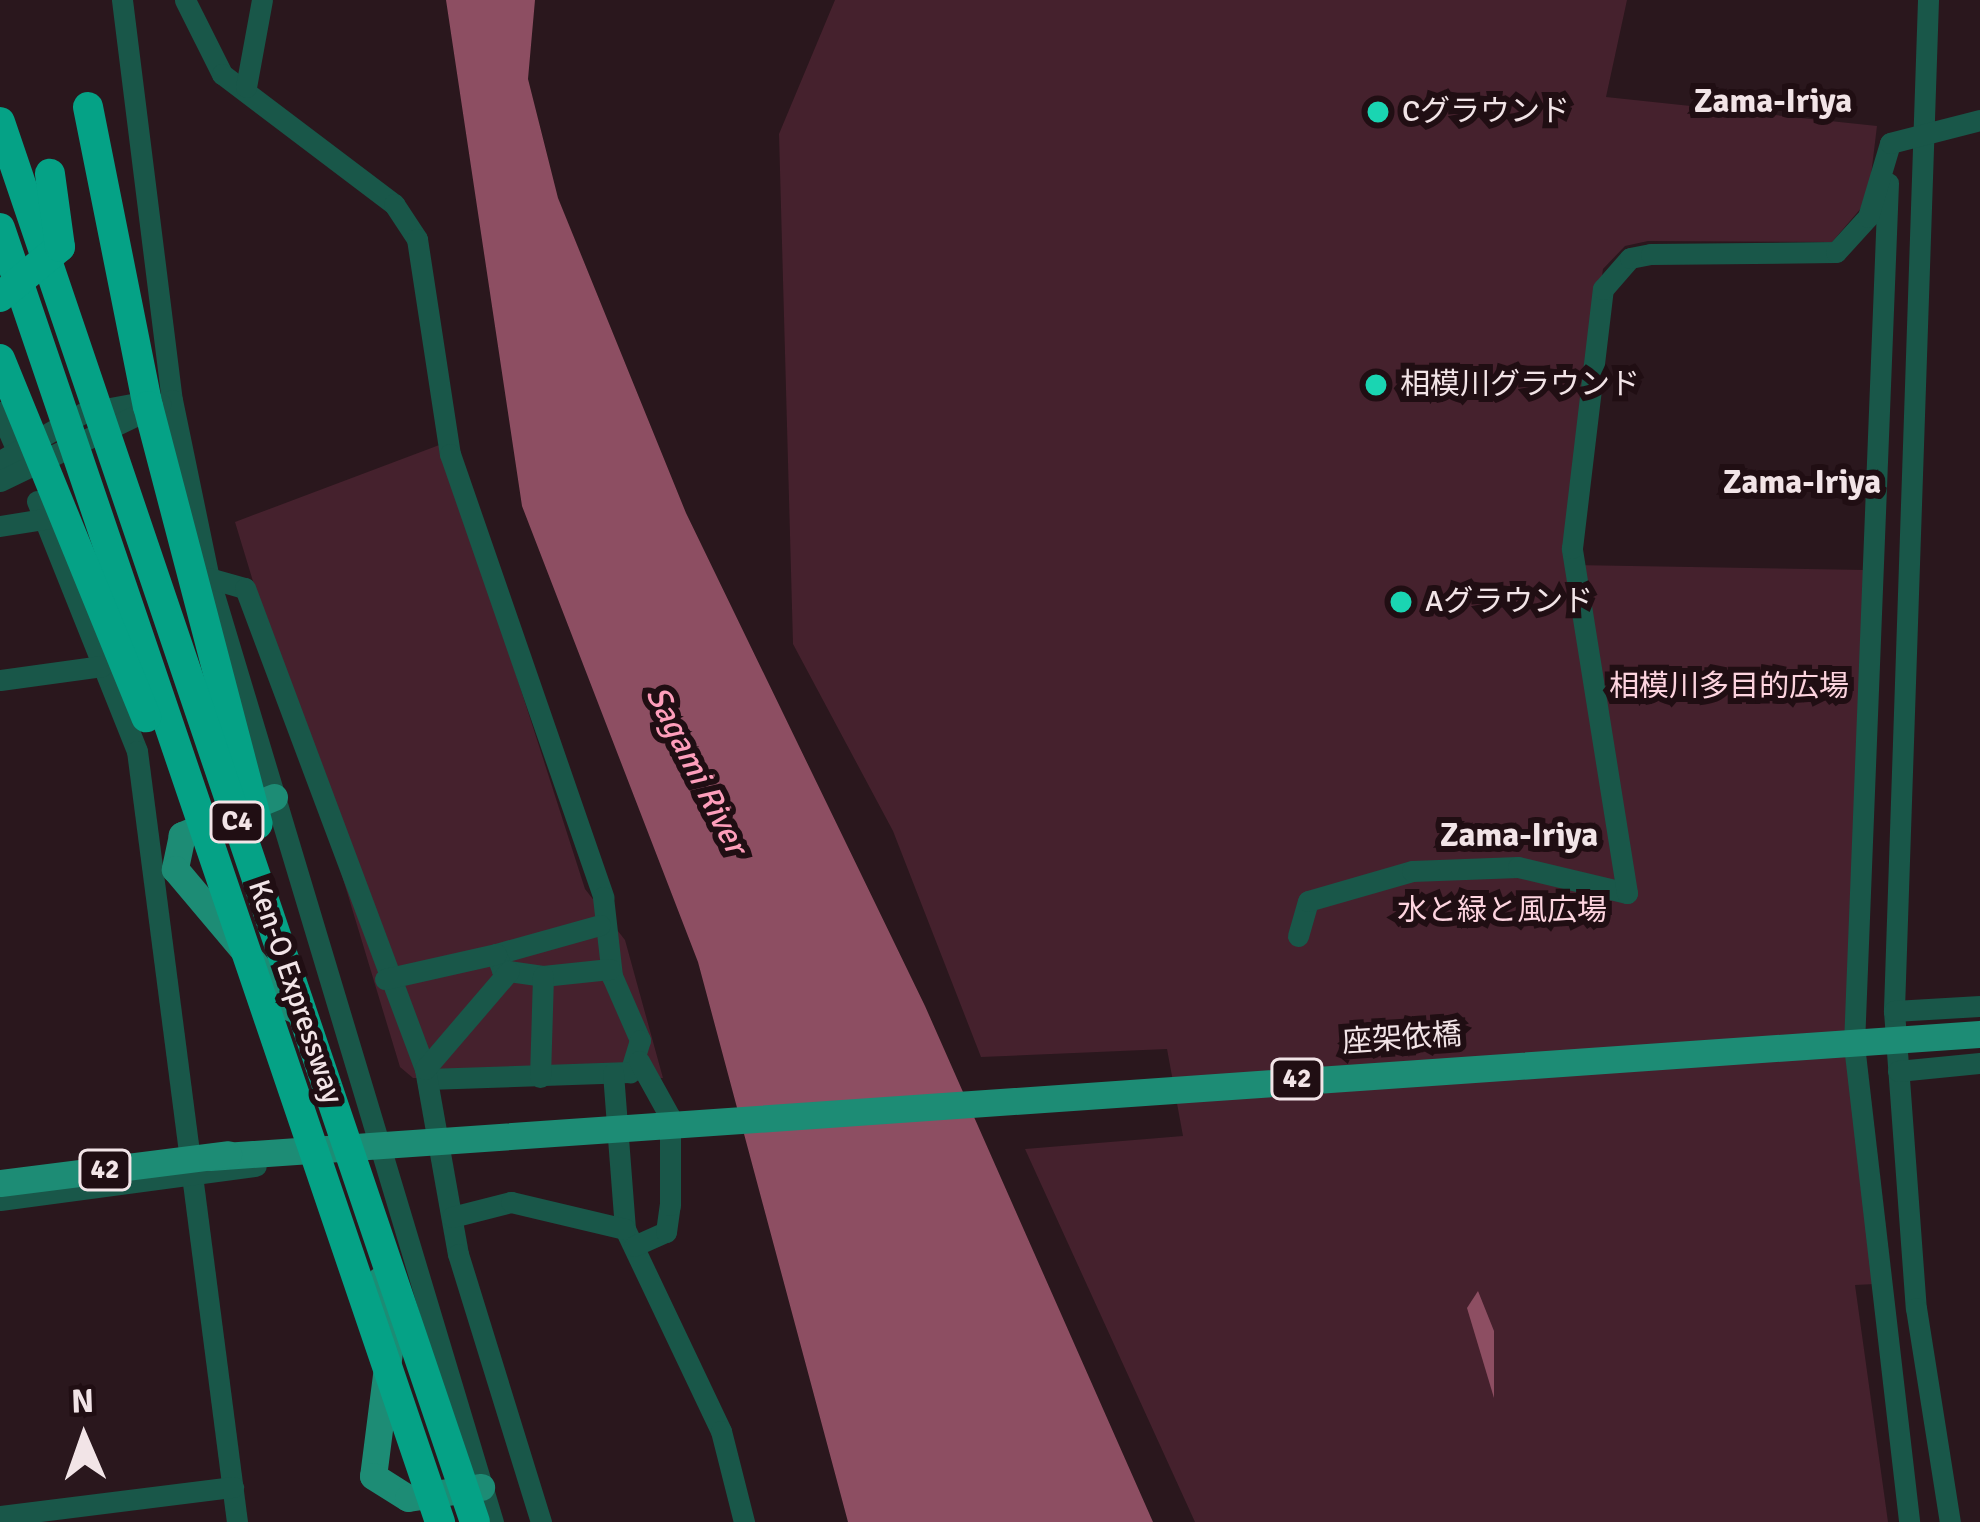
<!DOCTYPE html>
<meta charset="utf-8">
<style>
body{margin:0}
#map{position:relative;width:1980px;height:1522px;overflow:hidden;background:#2a171d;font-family:Signika,"Noto Sans JP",sans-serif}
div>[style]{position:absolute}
.green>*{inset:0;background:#45212d}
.water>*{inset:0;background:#8d4e62}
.minor>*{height:21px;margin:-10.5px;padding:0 10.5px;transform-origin:10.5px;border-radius:10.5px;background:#195749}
.major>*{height:27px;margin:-13.5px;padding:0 13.5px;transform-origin:13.5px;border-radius:13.5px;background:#1d8c75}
.highway>*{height:30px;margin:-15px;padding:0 15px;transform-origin:15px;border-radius:15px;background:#05a286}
.dots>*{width:33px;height:33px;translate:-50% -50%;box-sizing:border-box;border:6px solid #200e13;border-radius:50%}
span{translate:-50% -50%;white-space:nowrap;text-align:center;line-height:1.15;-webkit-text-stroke:12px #200e13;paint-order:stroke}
.shield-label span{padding:3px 9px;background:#200e13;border:3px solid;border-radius:9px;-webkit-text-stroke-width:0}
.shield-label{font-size:27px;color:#f2e4e7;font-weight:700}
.poi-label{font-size:30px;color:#f2e4e7}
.left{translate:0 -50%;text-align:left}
.park-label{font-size:30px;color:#fdd4df}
.street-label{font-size:30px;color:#f2e4e7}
.neighbourhood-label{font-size:33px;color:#f2e4e7;font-weight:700}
.water-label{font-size:33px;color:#fe9ebb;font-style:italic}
.north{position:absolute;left:24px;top:1378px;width:120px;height:120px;-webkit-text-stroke:9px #200e13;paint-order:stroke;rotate:358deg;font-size:33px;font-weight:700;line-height:48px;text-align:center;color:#f2e4e7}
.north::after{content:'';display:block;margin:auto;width:42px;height:54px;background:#f2e4e7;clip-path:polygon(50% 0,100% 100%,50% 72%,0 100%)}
</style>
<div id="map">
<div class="green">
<div style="clip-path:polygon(835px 0,1627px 0,1606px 97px,1877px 126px,1868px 200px,1832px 242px,1648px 241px,1625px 246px,1603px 269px,1570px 496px,1572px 565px,1866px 570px,1853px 960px,1875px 1284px,1855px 1285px,1888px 1522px,1195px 1522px,1025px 1149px,1183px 1136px,1167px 1049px,981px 1057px,893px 831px,793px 644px,779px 134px)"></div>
<div style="clip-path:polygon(442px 444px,585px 889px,625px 940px,663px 1078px,413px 1078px,400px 1067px,235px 522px)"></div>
</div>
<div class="water">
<div style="clip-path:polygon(446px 0,535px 0,528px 79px,558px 198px,686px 513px,925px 1006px,1153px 1522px,848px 1522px,698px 962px,522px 506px)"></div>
<div style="clip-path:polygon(1478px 1291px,1494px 1331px,1494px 1398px,1467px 1308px)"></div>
</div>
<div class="minor">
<div style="left:122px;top:0;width:403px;rotate:82.9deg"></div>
<div style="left:172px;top:400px;width:182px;rotate:78.3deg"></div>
<div style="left:209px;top:578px;width:986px;rotate:73.26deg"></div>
<div style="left:185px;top:0;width:83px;rotate:63.4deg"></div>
<div style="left:222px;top:74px;width:216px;rotate:37.1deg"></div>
<div style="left:394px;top:204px;width:42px;rotate:56.7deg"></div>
<div style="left:417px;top:239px;width:218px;rotate:81.3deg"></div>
<div style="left:450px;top:454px;width:469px;rotate:70.9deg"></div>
<div style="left:603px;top:897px;width:80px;rotate:83.5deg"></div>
<div style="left:612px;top:976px;width:70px;rotate:66.4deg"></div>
<div style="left:640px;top:1040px;width:34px;rotate:107deg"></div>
<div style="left:630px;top:1072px;width:203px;rotate:178deg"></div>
<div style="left:1928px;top:0;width:1012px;rotate:91.93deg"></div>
<div style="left:1894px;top:1011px;width:298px;rotate:85.8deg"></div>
<div style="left:1916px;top:1308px;width:217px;rotate:81deg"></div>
<div style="left:246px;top:87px;width:88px;rotate:-79.6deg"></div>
<div style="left:1888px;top:183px;width:863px;rotate:92.26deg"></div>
<div style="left:1854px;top:1045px;width:480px;rotate:83.4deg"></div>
<div style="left:0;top:412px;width:52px;rotate:66.4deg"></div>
<div style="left:0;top:461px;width:96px;rotate:-30deg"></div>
<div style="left:83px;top:413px;width:66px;rotate:-10.5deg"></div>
<div style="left:0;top:481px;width:178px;rotate:-25.7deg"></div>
<div style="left:37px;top:501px;width:269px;rotate:68.2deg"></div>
<div style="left:137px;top:751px;width:777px;rotate:82.61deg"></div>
<div style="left:0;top:526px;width:45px;rotate:-9deg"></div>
<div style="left:209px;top:578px;width:37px;rotate:16deg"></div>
<div style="left:245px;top:588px;width:514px;rotate:69.48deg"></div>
<div style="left:425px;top:1069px;width:188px;rotate:79.9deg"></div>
<div style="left:458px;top:1254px;width:281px;rotate:72.8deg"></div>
<div style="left:0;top:680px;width:103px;rotate:-7.8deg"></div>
<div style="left:600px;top:925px;width:108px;rotate:164.4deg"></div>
<div style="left:496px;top:954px;width:17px;rotate:69deg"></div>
<div style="left:502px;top:970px;width:41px;rotate:8.3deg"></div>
<div style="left:543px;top:976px;width:67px;rotate:-6deg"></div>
<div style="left:1298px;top:936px;width:36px;rotate:-74deg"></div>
<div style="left:1308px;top:901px;width:108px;rotate:-16.1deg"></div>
<div style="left:1412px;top:871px;width:106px;rotate:-2.2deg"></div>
<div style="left:1518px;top:867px;width:112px;rotate:13.4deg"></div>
<div style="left:1627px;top:893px;width:349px;rotate:-99.1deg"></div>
<div style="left:1572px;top:548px;width:261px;rotate:-83.2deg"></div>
<div style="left:1603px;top:289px;width:41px;rotate:-48.9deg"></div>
<div style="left:1630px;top:258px;width:21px;rotate:-11deg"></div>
<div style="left:1651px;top:254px;width:185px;rotate:-0.6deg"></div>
<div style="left:1836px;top:252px;width:47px;rotate:-47.6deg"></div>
<div style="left:1868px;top:217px;width:77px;rotate:-73.4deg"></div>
<div style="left:1890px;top:143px;width:93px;rotate:-14.3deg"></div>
<div style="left:385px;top:979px;width:114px;rotate:-12.7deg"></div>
<div style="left:1894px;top:1011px;width:86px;rotate:-3.3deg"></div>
<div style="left:425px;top:1069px;width:129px;rotate:-49.4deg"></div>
<div style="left:1898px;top:1071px;width:82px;rotate:-5.6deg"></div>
<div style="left:613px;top:1073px;width:156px;rotate:85.6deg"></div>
<div style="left:625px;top:1229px;width:224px;rotate:64.6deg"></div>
<div style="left:721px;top:1431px;width:94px;rotate:75.8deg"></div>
<div style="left:540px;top:1077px;width:101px;rotate:-88.3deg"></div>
<div style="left:0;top:1200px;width:258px;rotate:-7.6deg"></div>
<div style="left:452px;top:1217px;width:61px;rotate:-14.3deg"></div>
<div style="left:511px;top:1202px;width:117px;rotate:13.3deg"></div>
<div style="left:634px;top:1246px;width:35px;rotate:-24deg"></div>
<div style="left:666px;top:1232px;width:27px;rotate:-82deg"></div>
<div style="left:670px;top:1205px;width:88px;rotate:-90deg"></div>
<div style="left:670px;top:1117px;width:64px;rotate:-119deg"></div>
<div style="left:0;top:1516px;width:235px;rotate:-7.1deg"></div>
</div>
<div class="major">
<div style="left:274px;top:797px;width:100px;rotate:157.6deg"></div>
<div style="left:182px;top:835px;width:35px;rotate:102deg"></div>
<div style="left:175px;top:869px;width:182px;rotate:49.9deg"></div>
<div style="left:210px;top:1157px;width:1774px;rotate:-3.98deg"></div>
<div style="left:0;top:1183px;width:230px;rotate:-7.2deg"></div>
<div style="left:380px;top:1280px;width:57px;rotate:78.9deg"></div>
<div style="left:391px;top:1336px;width:141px;rotate:97.3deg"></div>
<div style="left:373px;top:1476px;width:41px;rotate:32.2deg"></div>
<div style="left:408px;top:1498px;width:74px;rotate:-8.6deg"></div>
</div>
<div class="highway">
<div style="left:88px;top:107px;width:305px;rotate:78.7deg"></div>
<div style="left:148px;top:406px;width:432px;rotate:75.3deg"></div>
<div style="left:0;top:122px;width:1478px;rotate:71.26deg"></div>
<div style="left:0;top:228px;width:1367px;rotate:71.22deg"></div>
<div style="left:0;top:297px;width:78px;rotate:-39.8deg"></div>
<div style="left:60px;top:247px;width:74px;rotate:-97.8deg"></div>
<div style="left:0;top:359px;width:387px;rotate:67.8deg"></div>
</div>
<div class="dots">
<div style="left:1378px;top:112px;background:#1ad5b2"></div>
<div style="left:1376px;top:385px;background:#1ad5b2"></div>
<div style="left:1401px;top:602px;background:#1ad5b2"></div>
</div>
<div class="shield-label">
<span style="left:237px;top:822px">C4</span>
<span style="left:1297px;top:1079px">42</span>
<span style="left:105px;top:1170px">42</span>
</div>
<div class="poi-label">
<span class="left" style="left:1402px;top:112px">Cグラウンド</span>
<span class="left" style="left:1400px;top:385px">相模川グラウンド</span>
<span class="left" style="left:1425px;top:602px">Aグラウンド</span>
</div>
<div class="park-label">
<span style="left:1729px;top:687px">相模川多目的広場</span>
<span style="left:1502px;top:911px">水と緑と風広場</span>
</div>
<div class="street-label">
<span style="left:295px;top:992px;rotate:71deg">Ken-O Expressway</span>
<span style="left:1402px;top:1039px;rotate:-4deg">座架依橋</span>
</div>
<div class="neighbourhood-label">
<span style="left:1773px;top:102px">Zama-Iriya</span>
<span style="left:1802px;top:483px">Zama-Iriya</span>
<span style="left:1519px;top:836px">Zama-Iriya</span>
</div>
<div class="water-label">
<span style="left:696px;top:770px;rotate:63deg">Sagami River</span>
</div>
<div class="north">N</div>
</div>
